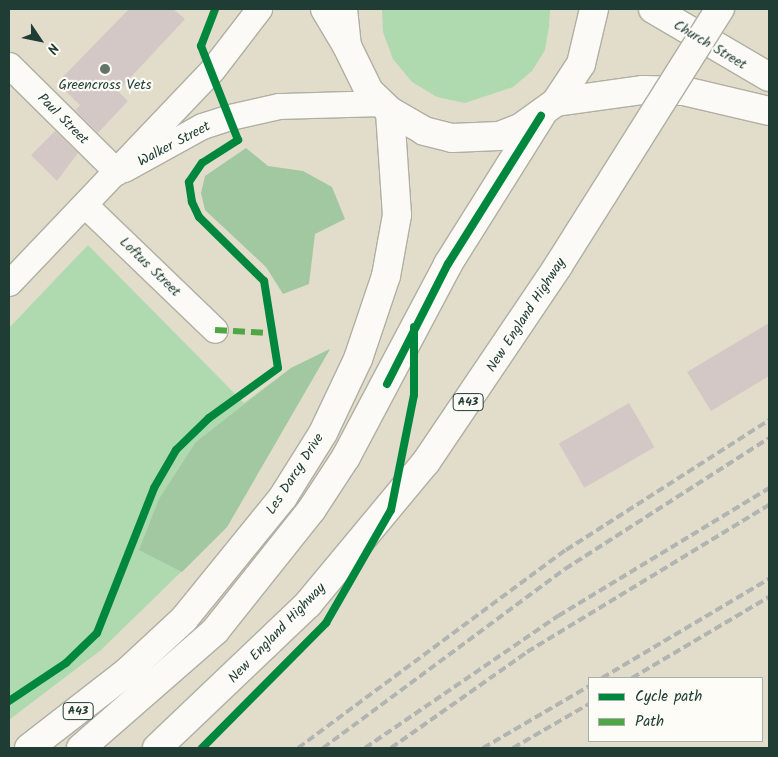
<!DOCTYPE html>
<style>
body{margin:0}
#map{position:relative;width:778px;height:757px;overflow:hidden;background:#e2ddcb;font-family:Kalam,sans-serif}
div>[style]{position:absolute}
.green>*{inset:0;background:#afd9ae}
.forest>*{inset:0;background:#a1c8a1}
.building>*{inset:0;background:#d3c8c5;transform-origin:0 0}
.roads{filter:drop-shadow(1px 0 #afafa2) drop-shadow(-1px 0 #afafa2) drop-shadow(0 1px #afafa2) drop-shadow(0 -1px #afafa2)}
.minor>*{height:25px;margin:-12.5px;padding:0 12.5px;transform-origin:12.5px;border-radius:12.5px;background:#fbfaf7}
.secondary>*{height:28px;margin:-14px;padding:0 14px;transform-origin:14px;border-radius:14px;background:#fbfaf7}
.primary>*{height:28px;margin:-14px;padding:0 14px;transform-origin:14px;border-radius:14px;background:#fbfaf7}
.trunk>*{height:28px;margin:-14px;padding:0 14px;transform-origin:14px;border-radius:14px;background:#fbfaf7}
.rail>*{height:4px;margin-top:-2px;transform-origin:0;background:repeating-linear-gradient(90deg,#b2b4b1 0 8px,transparent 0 12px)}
.bridges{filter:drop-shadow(1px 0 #afafa2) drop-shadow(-1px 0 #afafa2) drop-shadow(0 1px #afafa2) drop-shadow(0 -1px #afafa2)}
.trunk-bridge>*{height:28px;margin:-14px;padding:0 14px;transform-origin:14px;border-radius:14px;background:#fbfaf7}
.quiet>*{height:6px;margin-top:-3px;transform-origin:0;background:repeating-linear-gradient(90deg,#4fa644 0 12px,transparent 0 18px)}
.cycleway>*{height:8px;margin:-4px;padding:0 4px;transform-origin:4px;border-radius:4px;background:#00873e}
.dots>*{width:14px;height:14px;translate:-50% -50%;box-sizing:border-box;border:2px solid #fdfcf7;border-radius:50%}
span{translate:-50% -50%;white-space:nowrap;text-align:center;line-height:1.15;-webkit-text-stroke:4.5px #fdfcf7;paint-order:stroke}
.shield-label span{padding:1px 4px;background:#fdfcf7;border:1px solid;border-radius:4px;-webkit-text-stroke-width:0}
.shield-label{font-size:12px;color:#1f3d34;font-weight:700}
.street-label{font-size:14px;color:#1f3d34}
.poi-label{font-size:14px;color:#1f3d34}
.frame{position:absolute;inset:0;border:10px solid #1f3d34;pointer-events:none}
.legend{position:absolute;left:588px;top:677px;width:175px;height:65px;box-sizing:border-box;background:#fdfcf7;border:1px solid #a4b0a9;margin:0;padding:6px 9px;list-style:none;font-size:15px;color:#1f3d34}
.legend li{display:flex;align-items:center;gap:10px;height:25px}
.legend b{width:25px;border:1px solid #a4b0a9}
.north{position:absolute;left:15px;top:15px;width:50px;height:50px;-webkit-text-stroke:4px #fdfcf7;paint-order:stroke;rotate:124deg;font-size:14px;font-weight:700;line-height:20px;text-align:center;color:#1f3d34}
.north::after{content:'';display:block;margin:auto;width:18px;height:22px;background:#1f3d34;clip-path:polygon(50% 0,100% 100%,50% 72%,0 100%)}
</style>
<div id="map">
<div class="green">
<div style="clip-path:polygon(382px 9px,550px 9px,549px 26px,545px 50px,532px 71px,513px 87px,465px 103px,437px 97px,412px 82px,393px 59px,383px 32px)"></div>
<div style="clip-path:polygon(88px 245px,244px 403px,291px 368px,330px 349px,227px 527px,101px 650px,9px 720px,9px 328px)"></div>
</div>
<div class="forest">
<div style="clip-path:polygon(246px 148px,268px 166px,303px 171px,332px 187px,345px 219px,315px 234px,309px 284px,283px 294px,266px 267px,205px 210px,201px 193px,205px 176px)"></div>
<div style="clip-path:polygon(330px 349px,227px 527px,182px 572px,139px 550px,159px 499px,196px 442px,291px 368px)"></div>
</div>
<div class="building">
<div style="clip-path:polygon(129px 9px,173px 9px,185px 19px,118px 91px,128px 101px,98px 133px,75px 110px,80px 105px,57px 83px)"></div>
<div style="clip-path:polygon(55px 131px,78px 153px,57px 181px,31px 155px)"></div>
<div style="clip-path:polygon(769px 323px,769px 376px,711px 411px,687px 372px)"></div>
<div style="left:629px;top:403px;width:51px;height:81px;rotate:60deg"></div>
</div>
<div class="roads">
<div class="minor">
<div style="left:9px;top:65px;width:152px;rotate:44.7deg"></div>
<div style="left:124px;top:169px;width:89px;rotate:-28.9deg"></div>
<div style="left:202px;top:126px;width:29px;rotate:-18deg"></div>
<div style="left:230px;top:117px;width:50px;rotate:-12.7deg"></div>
<div style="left:279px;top:106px;width:100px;rotate:-1.7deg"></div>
<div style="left:85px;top:205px;width:180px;rotate:43.9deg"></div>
<div style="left:9px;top:283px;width:294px;rotate:-46.4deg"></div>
<div style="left:212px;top:70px;width:77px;rotate:-52.4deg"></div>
</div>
<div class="secondary">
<div style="left:653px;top:9px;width:134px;rotate:30.4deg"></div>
<div style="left:556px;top:102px;width:88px;rotate:-7.9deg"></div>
<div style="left:643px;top:90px;width:41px;rotate:1.4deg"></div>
<div style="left:684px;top:91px;width:87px;rotate:13.2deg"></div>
</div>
<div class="primary">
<div style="left:325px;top:9px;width:43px;rotate:59.3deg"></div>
</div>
<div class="trunk">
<div style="left:343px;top:9px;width:37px;rotate:84deg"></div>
<div style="left:347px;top:46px;width:50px;rotate:63.9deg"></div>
<div style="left:369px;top:91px;width:29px;rotate:44deg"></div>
<div style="left:390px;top:111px;width:39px;rotate:30deg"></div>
<div style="left:424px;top:131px;width:29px;rotate:14deg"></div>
<div style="left:452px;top:138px;width:47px;rotate:-2.4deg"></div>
<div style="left:499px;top:136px;width:22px;rotate:-21deg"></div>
<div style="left:520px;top:128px;width:44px;rotate:-35.8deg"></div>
<div style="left:556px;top:102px;width:45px;rotate:-56.7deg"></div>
<div style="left:581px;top:64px;width:57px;rotate:-76.7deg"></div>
<div style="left:29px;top:748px;width:124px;rotate:-37.8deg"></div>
<div style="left:127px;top:672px;width:78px;rotate:-42.9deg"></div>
<div style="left:184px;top:619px;width:157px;rotate:-50.9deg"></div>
<div style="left:283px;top:497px;width:75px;rotate:-58deg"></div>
<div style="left:323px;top:433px;width:82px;rotate:-64.7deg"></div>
<div style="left:358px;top:359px;width:88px;rotate:-71.4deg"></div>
<div style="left:386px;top:276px;width:62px;rotate:-79.8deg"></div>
<div style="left:397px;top:215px;width:104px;rotate:-93.9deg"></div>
<div style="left:81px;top:748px;width:178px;rotate:-41.1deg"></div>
<div style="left:215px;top:631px;width:156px;rotate:-51.5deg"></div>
<div style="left:312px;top:509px;width:62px;rotate:-56.8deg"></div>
<div style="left:346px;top:457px;width:218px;rotate:-62.1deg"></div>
<div style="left:448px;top:264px;width:175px;rotate:-57.9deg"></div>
</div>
</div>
<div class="rail">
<div style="left:602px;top:678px;width:194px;rotate:-30.7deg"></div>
<div style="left:632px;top:678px;width:159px;rotate:-30.6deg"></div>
<div style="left:298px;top:748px;width:333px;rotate:-36.5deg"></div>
<div style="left:566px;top:550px;width:241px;rotate:-32.6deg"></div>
<div style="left:323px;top:748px;width:301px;rotate:-36.5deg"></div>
<div style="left:565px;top:569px;width:242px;rotate:-32.7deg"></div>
<div style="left:365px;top:748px;width:234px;rotate:-34.4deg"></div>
<div style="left:558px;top:616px;width:247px;rotate:-31.2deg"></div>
<div style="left:391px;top:748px;width:166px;rotate:-35.2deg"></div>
<div style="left:527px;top:652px;width:283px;rotate:-31.3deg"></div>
<div style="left:483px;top:748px;width:123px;rotate:-30.3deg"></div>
<div style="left:513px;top:748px;width:88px;rotate:-30.1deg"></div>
</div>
<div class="bridges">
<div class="trunk-bridge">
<div style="left:157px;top:748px;width:209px;rotate:-43.6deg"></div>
<div style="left:308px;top:604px;width:185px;rotate:-50.3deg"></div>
<div style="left:426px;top:462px;width:236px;rotate:-56deg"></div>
<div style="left:558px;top:266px;width:304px;rotate:-57.8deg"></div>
</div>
</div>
<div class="quiet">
<div style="left:215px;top:330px;width:54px;rotate:3.2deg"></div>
</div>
<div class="cycleway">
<div style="left:387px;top:384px;width:135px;rotate:-63.1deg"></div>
<div style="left:448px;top:264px;width:175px;rotate:-57.9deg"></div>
<div style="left:9px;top:701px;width:69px;rotate:-33.7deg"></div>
<div style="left:66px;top:663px;width:43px;rotate:-44.1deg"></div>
<div style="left:97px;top:633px;width:156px;rotate:-68.5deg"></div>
<div style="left:154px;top:488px;width:44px;rotate:-59.9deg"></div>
<div style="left:176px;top:450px;width:46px;rotate:-44.1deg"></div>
<div style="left:209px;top:418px;width:85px;rotate:-35.9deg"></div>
<div style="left:278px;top:368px;width:88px;rotate:-99.1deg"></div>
<div style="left:264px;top:281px;width:91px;rotate:-135.4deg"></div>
<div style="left:199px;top:217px;width:17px;rotate:-115deg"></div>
<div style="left:192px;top:202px;width:20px;rotate:-99deg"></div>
<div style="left:189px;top:182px;width:23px;rotate:-56deg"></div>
<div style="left:202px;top:163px;width:43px;rotate:-32.6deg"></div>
<div style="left:238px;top:140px;width:101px;rotate:-111.5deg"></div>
<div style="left:201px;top:46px;width:40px;rotate:-69deg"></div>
<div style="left:202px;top:748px;width:176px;rotate:-45.2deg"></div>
<div style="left:326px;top:623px;width:130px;rotate:-60.1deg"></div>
<div style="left:391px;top:510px;width:117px;rotate:-78.7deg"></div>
<div style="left:414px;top:395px;width:68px;rotate:-90deg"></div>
</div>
<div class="dots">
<div style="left:105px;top:69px;background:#637569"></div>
</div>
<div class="shield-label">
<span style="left:468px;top:402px">A43</span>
<span style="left:78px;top:711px">A43</span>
</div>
<div class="street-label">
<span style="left:710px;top:45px;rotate:31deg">Church Street</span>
<span style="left:63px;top:119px;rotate:45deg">Paul Street</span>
<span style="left:174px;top:144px;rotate:-28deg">Walker Street</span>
<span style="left:150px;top:267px;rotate:44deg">Loftus Street</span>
<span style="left:526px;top:315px;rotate:-57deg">New England Highway</span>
<span style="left:295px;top:474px;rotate:-57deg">Les Darcy Drive</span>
<span style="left:277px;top:633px;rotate:-46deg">New England Highway</span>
</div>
<div class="poi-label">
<span style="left:105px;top:85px">Greencross Vets</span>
</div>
<div class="frame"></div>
<ul class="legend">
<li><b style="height:6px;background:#00873e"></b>Cycle path</li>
<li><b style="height:6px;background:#4fa644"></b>Path</li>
</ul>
<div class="north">N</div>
</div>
